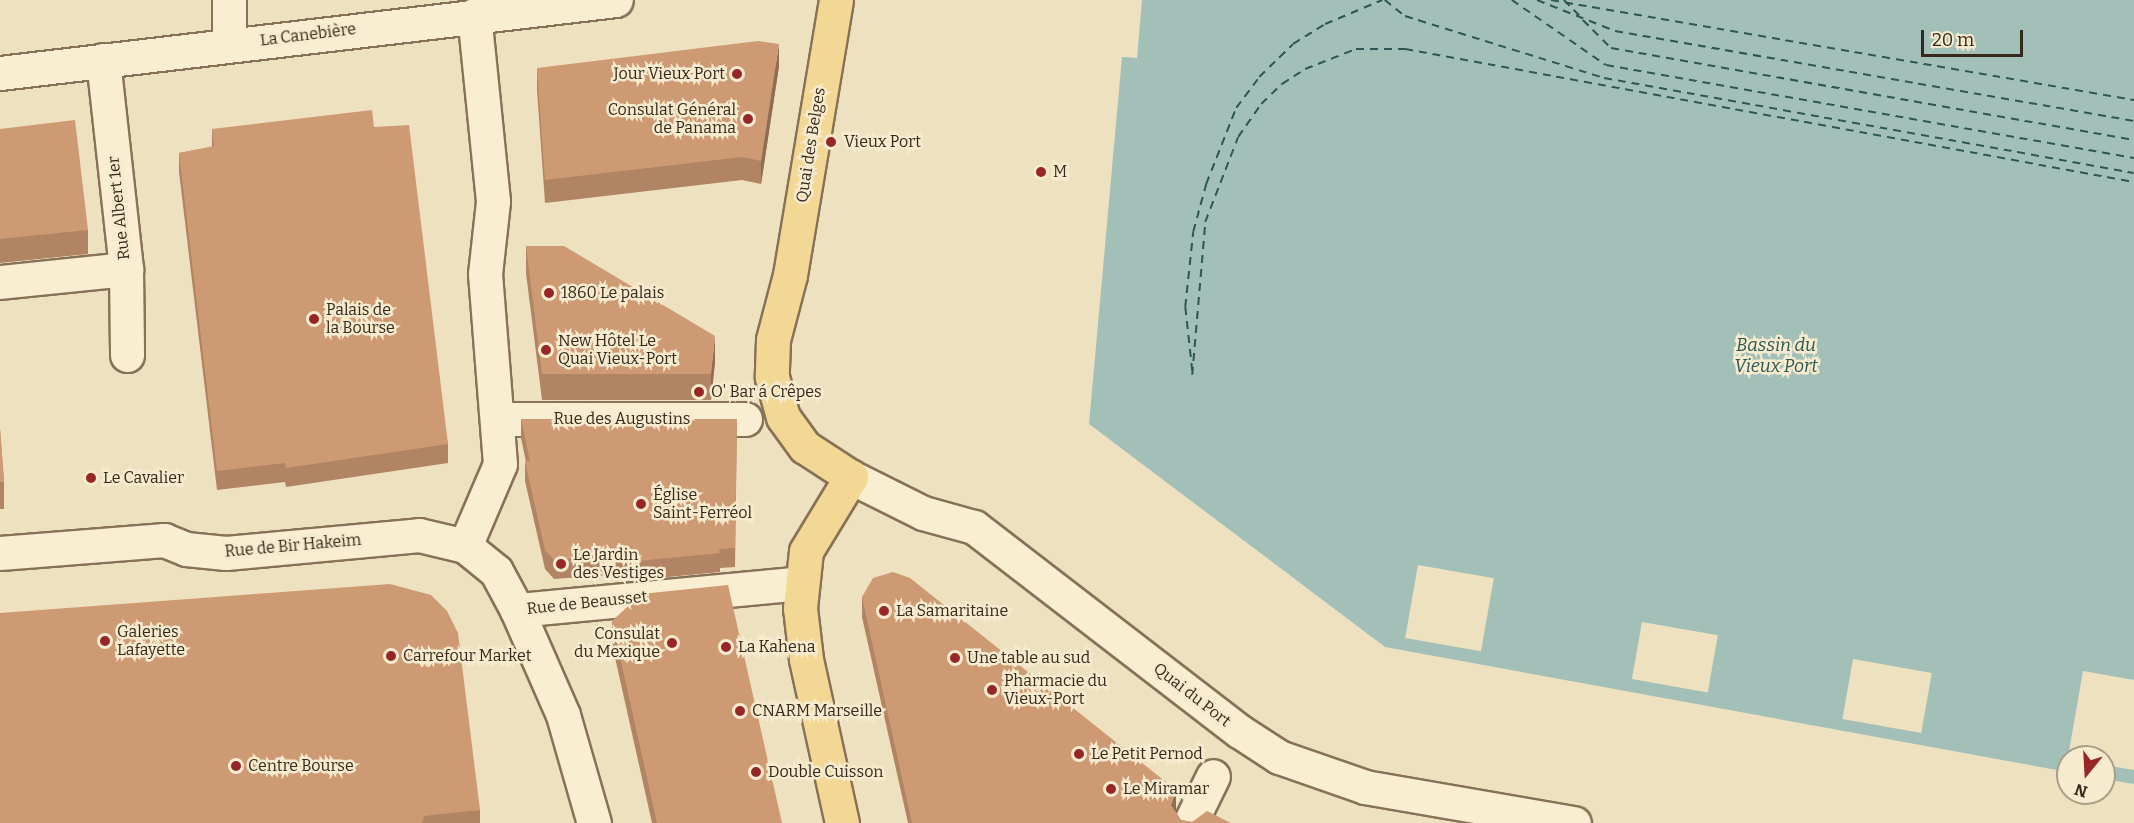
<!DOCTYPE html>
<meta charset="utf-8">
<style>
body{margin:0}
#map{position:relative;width:2134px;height:823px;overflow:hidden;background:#eee1bf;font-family:Bitter,serif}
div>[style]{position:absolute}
.water>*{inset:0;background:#a2c0b8}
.pier>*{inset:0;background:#eee1bf;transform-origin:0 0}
.ferry>*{height:1.5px;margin-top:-0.75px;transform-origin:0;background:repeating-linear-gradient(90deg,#2b5754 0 8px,transparent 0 14px)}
.roads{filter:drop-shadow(2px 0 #877157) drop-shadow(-2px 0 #877157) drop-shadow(0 2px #877157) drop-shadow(0 -2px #877157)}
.minor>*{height:33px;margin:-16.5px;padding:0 16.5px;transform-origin:16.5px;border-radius:16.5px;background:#f9eed2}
.major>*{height:33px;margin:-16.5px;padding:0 16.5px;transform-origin:16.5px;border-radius:16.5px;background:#f3d795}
.wall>*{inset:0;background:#b18464}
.shaded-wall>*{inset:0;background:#906c51}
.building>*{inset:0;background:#ce9a74}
.dots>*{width:16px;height:16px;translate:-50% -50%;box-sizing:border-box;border:3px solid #f6ebce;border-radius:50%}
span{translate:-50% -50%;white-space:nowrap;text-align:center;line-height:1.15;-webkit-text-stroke:5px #f6ebce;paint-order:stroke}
.street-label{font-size:16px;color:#36291c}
.poi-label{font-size:16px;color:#36291c}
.right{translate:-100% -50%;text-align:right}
.left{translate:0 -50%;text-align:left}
.water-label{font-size:18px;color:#2b5754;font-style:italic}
.north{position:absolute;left:2056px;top:745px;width:60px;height:60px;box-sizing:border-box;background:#f6ebce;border:2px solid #a99d87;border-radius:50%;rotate:198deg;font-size:16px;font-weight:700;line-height:24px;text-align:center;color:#36291c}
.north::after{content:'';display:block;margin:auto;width:21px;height:27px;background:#972626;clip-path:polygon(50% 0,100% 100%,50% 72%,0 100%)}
.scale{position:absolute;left:1921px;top:30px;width:102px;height:27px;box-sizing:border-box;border:3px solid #36291c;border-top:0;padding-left:8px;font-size:18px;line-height:21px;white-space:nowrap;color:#36291c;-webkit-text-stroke:4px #f6ebce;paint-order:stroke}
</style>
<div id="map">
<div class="water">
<div style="clip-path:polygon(1142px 0,2134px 0,2134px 784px,2104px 779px,2104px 757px,2068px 757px,2068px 772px,1385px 647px,1089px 424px,1122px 57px,1137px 58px)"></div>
</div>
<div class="pier">
<div style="left:1418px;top:565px;width:77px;height:74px;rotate:10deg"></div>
<div style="left:1642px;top:622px;width:77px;height:58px;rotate:10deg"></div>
<div style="left:1853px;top:659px;width:80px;height:61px;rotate:10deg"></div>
<div style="clip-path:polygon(2083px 671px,2134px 680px,2134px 770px,2104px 765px,2104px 757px,2068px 757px)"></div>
</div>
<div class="ferry">
<div style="left:1385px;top:0;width:26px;rotate:39deg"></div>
<div style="left:1405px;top:16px;width:208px;rotate:17.3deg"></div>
<div style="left:1604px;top:78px;width:538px;rotate:10.16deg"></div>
<div style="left:1512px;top:0;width:114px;rotate:34.7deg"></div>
<div style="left:1606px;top:65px;width:536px;rotate:9.99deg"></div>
<div style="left:1537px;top:0;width:84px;rotate:21.7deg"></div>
<div style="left:1615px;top:31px;width:527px;rotate:9.84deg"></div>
<div style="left:1551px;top:0;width:592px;rotate:9.73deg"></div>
<div style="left:1564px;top:0;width:23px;rotate:45deg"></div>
<div style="left:1583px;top:20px;width:40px;rotate:45deg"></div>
<div style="left:1611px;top:48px;width:531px;rotate:9.98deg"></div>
<div style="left:1192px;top:371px;width:64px;rotate:-96.2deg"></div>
<div style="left:1185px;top:307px;width:75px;rotate:-83.9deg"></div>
<div style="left:1193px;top:232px;width:50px;rotate:-74.8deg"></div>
<div style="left:1206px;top:184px;width:82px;rotate:-68.5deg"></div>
<div style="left:1236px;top:108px;width:39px;rotate:-53deg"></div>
<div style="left:1259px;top:77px;width:47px;rotate:-44.1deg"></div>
<div style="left:1293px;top:44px;width:38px;rotate:-32deg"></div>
<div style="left:1325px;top:24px;width:62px;rotate:-22.8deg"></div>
<div style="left:1192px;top:375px;width:154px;rotate:-85.1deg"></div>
<div style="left:1205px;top:222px;width:91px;rotate:-68.8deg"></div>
<div style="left:1238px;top:137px;width:40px;rotate:-55.1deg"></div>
<div style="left:1261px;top:104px;width:29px;rotate:-44deg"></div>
<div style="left:1282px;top:84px;width:27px;rotate:-33deg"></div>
<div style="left:1305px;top:69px;width:55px;rotate:-21.4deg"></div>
<div style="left:1356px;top:49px;width:49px"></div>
<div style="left:1405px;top:49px;width:741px;rotate:10.34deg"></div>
</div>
<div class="roads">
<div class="minor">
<div style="left:229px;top:0;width:45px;rotate:90deg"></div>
<div style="left:103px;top:60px;width:210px;rotate:83.7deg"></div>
<div style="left:126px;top:269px;width:86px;rotate:89.3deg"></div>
<div style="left:0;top:73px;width:620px;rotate:-6.76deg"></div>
<div style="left:0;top:282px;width:127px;rotate:-5.9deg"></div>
<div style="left:499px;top:419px;width:246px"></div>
<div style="left:851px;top:477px;width:80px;rotate:26.6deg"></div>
<div style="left:923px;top:513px;width:53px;rotate:15.4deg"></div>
<div style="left:974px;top:527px;width:334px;rotate:37.6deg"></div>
<div style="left:1239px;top:731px;width:48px;rotate:33deg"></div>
<div style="left:1279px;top:757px;width:91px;rotate:19.2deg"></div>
<div style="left:1365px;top:787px;width:212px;rotate:9.8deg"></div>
<div style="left:465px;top:546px;width:89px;rotate:-66.9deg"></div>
<div style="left:500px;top:464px;width:191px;rotate:-94.5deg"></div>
<div style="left:485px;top:274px;width:73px;rotate:-83.7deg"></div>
<div style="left:493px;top:201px;width:187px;rotate:-95.8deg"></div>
<div style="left:0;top:553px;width:165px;rotate:-4.5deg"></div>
<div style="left:164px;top:540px;width:24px;rotate:22deg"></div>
<div style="left:186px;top:549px;width:40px;rotate:5.7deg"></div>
<div style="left:226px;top:553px;width:194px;rotate:-5.3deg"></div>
<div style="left:419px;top:535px;width:47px;rotate:13.4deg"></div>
<div style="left:465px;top:546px;width:40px;rotate:39deg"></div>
<div style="left:496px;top:571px;width:44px;rotate:61.7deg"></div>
<div style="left:517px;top:610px;width:115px;rotate:66.3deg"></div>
<div style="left:563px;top:715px;width:112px;rotate:74deg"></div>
<div style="left:517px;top:610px;width:285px;rotate:-5.4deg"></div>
<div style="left:1190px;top:823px;width:52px;rotate:-63.9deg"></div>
</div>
<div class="major">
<div style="left:836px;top:0;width:279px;rotate:99.5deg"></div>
<div style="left:790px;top:275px;width:67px;rotate:104.7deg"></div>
<div style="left:773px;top:340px;width:37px;rotate:92deg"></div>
<div style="left:772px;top:377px;width:41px;rotate:74.6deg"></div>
<div style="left:783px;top:417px;width:37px;rotate:54deg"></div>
<div style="left:805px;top:447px;width:55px;rotate:33.1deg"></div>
<div style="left:842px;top:823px;width:168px;rotate:-102.4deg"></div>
<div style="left:806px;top:659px;width:51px;rotate:-96.7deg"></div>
<div style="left:800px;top:608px;width:57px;rotate:-84deg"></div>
<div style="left:806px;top:551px;width:87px;rotate:-58.7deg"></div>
</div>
</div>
<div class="wall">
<div style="clip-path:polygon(779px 66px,761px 184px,742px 180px,545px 203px,537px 90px,537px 68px)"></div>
<div style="clip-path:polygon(374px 127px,448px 444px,448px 463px,286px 487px,285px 482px,217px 490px,179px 172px,179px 153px,212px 147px,212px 129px)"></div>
<div style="clip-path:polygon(0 129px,88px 230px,88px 254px,0 263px)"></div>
<div style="clip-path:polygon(526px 246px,715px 362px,711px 400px,542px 400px,526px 273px)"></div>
<div style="clip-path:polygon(521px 419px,737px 419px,735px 567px,720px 568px,720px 572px,637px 580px,636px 573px,554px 579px,545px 569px,525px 481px,525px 462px,526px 462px,521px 438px)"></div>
<div style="clip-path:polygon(0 428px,4px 482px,4px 509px,0 509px)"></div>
<div style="clip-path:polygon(862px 597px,1175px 811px,1181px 820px,1192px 822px,1231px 823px,908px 823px,862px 617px)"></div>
<div style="clip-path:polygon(612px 621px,782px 823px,652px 823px,612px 644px)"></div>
<div style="clip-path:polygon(480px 810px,480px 823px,0 823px)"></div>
</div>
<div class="shaded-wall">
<div style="clip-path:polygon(779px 44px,779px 66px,761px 184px,761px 161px)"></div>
<div style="clip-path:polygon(715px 336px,715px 362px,711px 400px,711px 374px)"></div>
<div style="clip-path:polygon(1176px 790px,1176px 810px,1172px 823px,1171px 805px)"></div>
</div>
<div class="building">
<div style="clip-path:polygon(758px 41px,779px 44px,761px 161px,742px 157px,545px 180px,537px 68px)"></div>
<div style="clip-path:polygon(372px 110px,374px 127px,409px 125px,448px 444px,286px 468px,285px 463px,217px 471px,179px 153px,214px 146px,212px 129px)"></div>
<div style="clip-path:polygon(75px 120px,88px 230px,0 239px,0 129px)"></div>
<div style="clip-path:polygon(526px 246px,564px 246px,715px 336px,711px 374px,542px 374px)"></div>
<div style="clip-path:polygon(521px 419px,737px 419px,735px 548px,719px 549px,720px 553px,637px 561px,636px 554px,554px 560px,545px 550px,525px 462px,530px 461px)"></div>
<div style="clip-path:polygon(0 428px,4px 482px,0 482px)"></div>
<div style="clip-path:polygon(893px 572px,910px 578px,1176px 790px,1171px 805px,1181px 820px,1192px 822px,1207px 811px,1231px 823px,912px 823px,862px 597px,873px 578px)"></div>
<div style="clip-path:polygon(390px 584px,431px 595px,447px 611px,458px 633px,480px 810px,424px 816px,422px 823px,0 823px,0 613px)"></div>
<div style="clip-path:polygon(728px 585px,782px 823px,657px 823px,612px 621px,641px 594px)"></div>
</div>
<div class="dots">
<div style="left:737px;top:74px;background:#972626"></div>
<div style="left:748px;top:119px;background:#972626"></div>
<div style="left:831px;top:142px;background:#972626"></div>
<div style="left:1041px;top:172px;background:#972626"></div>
<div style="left:549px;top:293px;background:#972626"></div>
<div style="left:314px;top:319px;background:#972626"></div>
<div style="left:546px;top:350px;background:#972626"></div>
<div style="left:699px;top:392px;background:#972626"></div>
<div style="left:91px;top:478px;background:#972626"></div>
<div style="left:641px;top:504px;background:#972626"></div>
<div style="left:561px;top:564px;background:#972626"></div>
<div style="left:884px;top:611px;background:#972626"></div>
<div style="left:105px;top:641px;background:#972626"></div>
<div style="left:672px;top:643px;background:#972626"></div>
<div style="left:726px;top:647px;background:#972626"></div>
<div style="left:391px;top:656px;background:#972626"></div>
<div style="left:955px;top:658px;background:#972626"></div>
<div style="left:992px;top:690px;background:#972626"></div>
<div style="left:740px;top:711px;background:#972626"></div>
<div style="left:1079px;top:754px;background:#972626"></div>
<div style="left:236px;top:766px;background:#972626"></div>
<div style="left:756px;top:772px;background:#972626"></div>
<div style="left:1111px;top:789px;background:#972626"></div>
</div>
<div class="street-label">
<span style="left:308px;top:35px;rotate:-7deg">La Canebière</span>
<span style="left:811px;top:145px;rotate:-81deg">Quai des Belges</span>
<span style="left:119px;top:208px;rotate:-96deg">Rue Albert 1er</span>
<span style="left:622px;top:419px">Rue des Augustins</span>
<span style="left:293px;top:546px;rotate:-5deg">Rue de Bir Hakeim</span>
<span style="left:587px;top:603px;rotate:-6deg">Rue de Beausset</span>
<span style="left:1192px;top:695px;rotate:38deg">Quai du Port</span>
</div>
<div class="poi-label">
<span class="right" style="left:725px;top:74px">Jour Vieux Port</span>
<span class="right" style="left:736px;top:119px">Consulat Général<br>de Panama</span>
<span class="left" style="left:844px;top:142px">Vieux Port</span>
<span class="left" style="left:1053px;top:172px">M</span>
<span class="left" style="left:561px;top:293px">1860 Le palais</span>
<span class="left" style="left:326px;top:319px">Palais de<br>la Bourse</span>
<span class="left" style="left:558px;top:350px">New Hôtel Le<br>Quai Vieux-Port</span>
<span class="left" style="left:711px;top:392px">O' Bar á Crêpes</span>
<span class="left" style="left:103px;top:478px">Le Cavalier</span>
<span class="left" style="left:653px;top:504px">Église<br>Saint-Ferréol</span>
<span class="left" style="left:573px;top:564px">Le Jardin<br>des Vestiges</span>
<span class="left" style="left:896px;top:611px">La Samaritaine</span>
<span class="left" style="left:117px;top:641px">Galeries<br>Lafayette</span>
<span class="right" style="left:660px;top:643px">Consulat<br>du Mexique</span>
<span class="left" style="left:738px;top:647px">La Kahena</span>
<span class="left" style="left:403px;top:656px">Carrefour Market</span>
<span class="left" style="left:967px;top:658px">Une table au sud</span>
<span class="left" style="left:1004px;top:690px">Pharmacie du<br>Vieux-Port</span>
<span class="left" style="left:752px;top:711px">CNARM Marseille</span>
<span class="left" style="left:1091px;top:754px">Le Petit Pernod</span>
<span class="left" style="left:248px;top:766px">Centre Bourse</span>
<span class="left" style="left:768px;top:772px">Double Cuisson</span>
<span class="left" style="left:1123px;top:789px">Le Miramar</span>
</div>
<div class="water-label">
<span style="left:1776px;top:356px">Bassin du<br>Vieux Port</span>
</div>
<div class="north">N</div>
<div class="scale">20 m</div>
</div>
